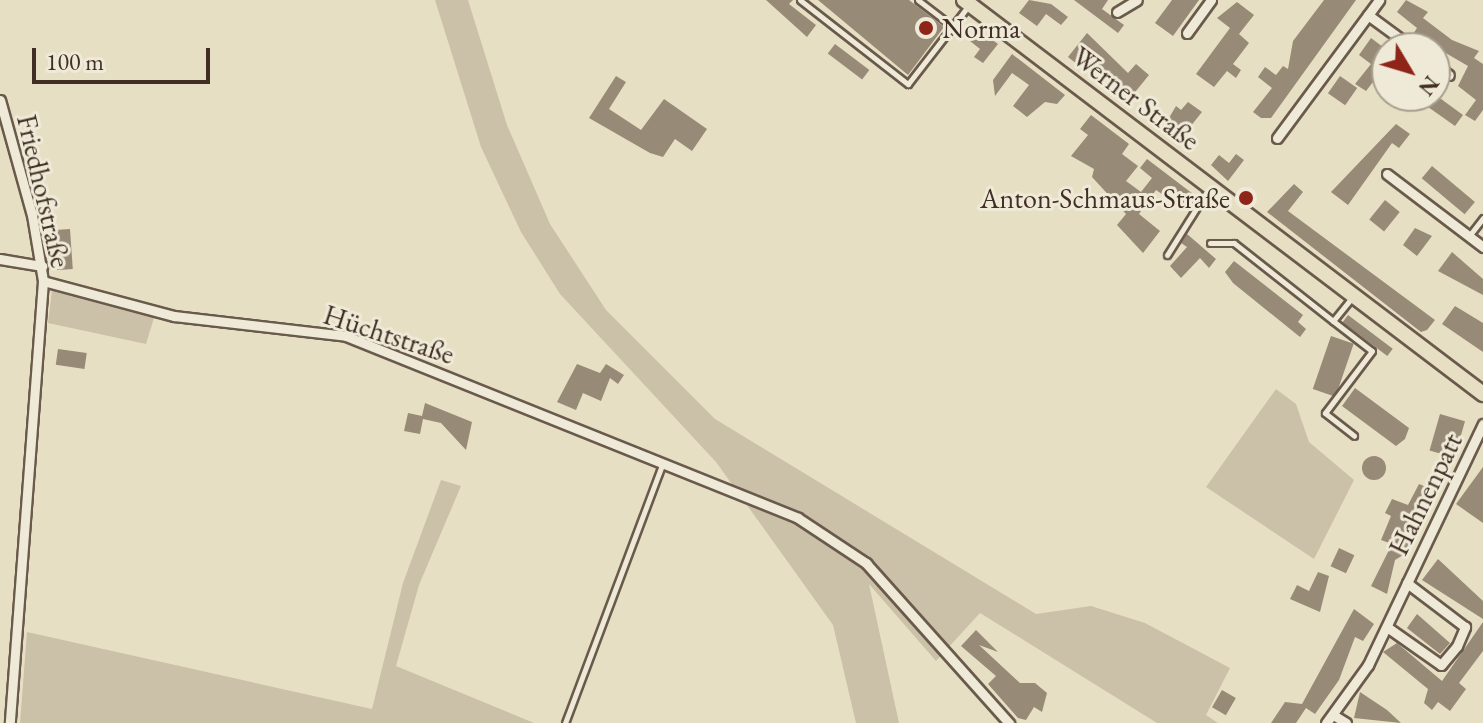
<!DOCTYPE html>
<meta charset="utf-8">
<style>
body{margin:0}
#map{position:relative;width:1483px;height:723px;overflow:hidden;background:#e7dfc3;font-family:"EB Garamond",serif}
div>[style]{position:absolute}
.green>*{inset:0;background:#cbc1a8}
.building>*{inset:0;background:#978a77;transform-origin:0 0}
.round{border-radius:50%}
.roads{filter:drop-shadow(2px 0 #6a5a4c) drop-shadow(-2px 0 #6a5a4c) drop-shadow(0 2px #6a5a4c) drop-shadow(0 -2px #6a5a4c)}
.service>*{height:5px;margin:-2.5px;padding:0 2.5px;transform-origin:2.5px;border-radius:2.5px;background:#efead8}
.minor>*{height:9px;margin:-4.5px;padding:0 4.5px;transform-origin:4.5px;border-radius:4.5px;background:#efead8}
.primary>*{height:14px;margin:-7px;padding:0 7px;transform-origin:7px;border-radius:7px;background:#e7dfc3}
.dots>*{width:22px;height:22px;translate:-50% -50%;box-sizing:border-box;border:4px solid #efead8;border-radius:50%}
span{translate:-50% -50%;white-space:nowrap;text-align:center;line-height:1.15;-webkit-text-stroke:6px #efead8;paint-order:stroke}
.poi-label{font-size:28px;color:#412e25}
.left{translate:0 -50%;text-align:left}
.right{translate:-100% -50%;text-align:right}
.street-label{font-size:28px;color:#412e25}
.north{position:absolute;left:1371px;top:32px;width:80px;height:80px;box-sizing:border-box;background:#efead8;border:2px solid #a99f90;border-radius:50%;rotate:128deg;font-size:22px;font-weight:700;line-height:32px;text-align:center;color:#412e25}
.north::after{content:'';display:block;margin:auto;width:28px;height:36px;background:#8f2418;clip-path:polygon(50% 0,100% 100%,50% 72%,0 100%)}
.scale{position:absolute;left:32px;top:48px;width:178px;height:36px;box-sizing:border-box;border:4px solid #412e25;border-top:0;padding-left:10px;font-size:24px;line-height:28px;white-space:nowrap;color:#412e25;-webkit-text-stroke:6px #efead8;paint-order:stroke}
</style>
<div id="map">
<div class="green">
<div style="clip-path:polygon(435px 0,468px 0,507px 125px,550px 224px,606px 310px,715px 419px,1036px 614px,1091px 606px,1145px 623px,1230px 668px,1206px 715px,1218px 723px,1157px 723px,980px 613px,936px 661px,869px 584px,899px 723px,856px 723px,833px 625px,716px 462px,560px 294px,521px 232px,481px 147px)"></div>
<div style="clip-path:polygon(52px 290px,154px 318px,146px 344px,48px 323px)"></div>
<div style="clip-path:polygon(1276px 389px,1296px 404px,1309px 442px,1354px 480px,1314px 559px,1206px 487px)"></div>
<div style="clip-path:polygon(441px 480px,461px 486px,419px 585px,396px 666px,534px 723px,20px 723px,27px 632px,372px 709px,403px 583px)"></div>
</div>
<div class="building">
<div style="clip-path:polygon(766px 0,793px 0,789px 4px,816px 25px,807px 37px)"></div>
<div style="clip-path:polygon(818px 0,909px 0,944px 27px,908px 75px)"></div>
<div style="clip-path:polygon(1029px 0,1051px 4px,1068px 17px,1061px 25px,1046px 14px,1037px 26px,1019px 13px)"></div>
<div style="clip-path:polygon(1074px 0,1108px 0,1102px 9px,1124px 25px,1118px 33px)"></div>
<div style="clip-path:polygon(1172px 0,1199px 0,1173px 36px,1155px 23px)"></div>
<div style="clip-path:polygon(1324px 0,1356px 0,1271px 118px,1261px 118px,1253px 112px,1272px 88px,1258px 77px,1265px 67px,1276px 75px,1283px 66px,1288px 69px,1293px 41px)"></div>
<div style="clip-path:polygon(1406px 0,1428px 12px,1423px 18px,1452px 40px,1479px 51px,1474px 58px,1483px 64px,1483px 110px,1475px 121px,1465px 115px,1476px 100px,1458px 86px,1468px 66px,1413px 34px,1417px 28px,1397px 12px)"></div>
<div style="clip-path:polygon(1237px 2px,1254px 15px,1239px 34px,1249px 43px,1233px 64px,1241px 70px,1236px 78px,1227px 71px,1214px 87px,1196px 74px,1230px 28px,1217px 18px)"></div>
<div style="clip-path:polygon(979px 30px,998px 44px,983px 63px,974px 57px,980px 49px,970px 41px)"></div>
<div style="clip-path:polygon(1087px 33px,1128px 73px,1136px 64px,1149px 75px,1127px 102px,1108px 87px,1115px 79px,1089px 59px,1082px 68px,1068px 57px)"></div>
<div style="clip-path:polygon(1371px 38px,1387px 50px,1387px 64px,1366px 91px,1355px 84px,1371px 64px,1359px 55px)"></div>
<div style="left:835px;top:44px;width:43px;height:12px;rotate:37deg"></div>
<div style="clip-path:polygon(1012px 54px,1065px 95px,1057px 104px,1045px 102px,1027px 117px,1013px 106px,1029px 85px,1012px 73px,995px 96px,993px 80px)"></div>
<div style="clip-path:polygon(616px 76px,626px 82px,609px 109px,641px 130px,664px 99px,707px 129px,692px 151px,675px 139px,663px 157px,650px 153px,589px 118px)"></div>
<div style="left:1340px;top:76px;width:21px;height:21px;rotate:35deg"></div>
<div style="clip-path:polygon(1425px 96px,1437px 96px,1463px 115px,1455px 126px,1421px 102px)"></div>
<div style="clip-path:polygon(1188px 102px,1202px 112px,1178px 142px,1162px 130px,1176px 106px,1181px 110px)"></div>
<div style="clip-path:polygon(1091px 115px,1129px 144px,1122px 154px,1138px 166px,1126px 181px,1141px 192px,1152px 178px,1140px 168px,1147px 159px,1197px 197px,1187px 211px,1156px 190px,1139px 214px,1160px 231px,1143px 253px,1117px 225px,1126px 214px,1092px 177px,1094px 169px,1071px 156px,1088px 135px,1080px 129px)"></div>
<div style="clip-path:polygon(1396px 124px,1410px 134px,1399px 148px,1392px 143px,1348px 205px,1331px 192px)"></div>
<div style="clip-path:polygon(1236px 154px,1244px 160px,1228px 181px,1211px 165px,1219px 155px,1229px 163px)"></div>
<div style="left:1432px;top:166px;width:56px;height:16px;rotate:40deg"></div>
<div style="clip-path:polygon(1294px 184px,1303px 192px,1288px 211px,1435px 320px,1427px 330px,1421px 332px,1267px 212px)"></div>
<div style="left:1385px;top:200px;width:19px;height:25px;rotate:39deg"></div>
<div style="clip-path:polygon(1415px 228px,1432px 236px,1417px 256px,1403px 245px)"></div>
<div style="left:70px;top:229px;width:40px;height:18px;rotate:86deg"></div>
<div style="clip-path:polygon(1187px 234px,1216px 259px,1209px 268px,1200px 258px,1181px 278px,1170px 266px,1187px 247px,1181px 243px)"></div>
<div style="clip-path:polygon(1452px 252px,1483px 279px,1483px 295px,1438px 271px)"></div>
<div style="clip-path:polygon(1234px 261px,1303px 315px,1298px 322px,1306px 329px,1300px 337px,1233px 283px,1225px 272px)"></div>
<div style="clip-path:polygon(1455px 306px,1483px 323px,1483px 352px,1442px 324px)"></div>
<div style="left:1348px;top:315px;width:56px;height:9px;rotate:37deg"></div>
<div style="left:1331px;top:336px;width:24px;height:56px;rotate:19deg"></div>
<div style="left:58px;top:349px;width:29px;height:16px;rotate:8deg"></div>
<div style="clip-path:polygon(577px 364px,600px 373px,606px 364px,624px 375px,618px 384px,610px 378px,601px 401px,583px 393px,576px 410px,557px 402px)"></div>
<div style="clip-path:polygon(1355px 388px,1409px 428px,1405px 439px,1396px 446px,1342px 406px)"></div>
<div style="clip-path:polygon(425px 403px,472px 422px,466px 450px,441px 423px,423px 419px,420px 434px,404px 431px,408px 413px,422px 416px)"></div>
<div style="left:1440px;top:414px;width:26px;height:38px;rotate:16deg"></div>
<div class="round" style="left:1362px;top:456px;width:24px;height:24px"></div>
<div style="clip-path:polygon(1483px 467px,1483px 523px,1456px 504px)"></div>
<div style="clip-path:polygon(1419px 484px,1436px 491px,1412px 527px,1417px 529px,1408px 552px,1395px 560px,1387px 594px,1371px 586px,1392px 544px,1381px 540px,1391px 516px,1385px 513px,1392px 499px,1408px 505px)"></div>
<div style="left:1339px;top:548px;width:17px;height:20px;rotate:25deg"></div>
<div style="clip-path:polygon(1438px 559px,1483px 601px,1483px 619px,1422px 580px)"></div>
<div style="clip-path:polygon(1318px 572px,1329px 576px,1320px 612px,1290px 599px,1297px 585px,1309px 591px)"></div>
<div style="clip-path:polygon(1354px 609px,1374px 624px,1363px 641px,1355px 637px,1339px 680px,1315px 714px,1306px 708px,1296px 723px,1271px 723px,1285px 702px,1302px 704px)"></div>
<div style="clip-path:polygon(1417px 614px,1450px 643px,1440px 654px,1407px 628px)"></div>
<div style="clip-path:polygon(1483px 622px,1483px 651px,1459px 683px,1466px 689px,1450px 711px,1438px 702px,1432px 710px,1424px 703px,1428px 689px,1383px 652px,1397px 643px,1442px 681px)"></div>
<div style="clip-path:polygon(976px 630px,998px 652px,979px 645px,1020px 683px,1035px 683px,1047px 693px,1042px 712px,1034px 707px,1026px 720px,1018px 718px,988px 684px,996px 676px,961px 646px)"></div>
<div style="left:1222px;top:690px;width:16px;height:20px;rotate:30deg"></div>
<div style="clip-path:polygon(1360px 692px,1387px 710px,1401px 723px,1354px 718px)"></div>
</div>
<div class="roads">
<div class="service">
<div style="left:800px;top:0;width:137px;rotate:37.9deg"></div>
<div style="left:908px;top:84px;width:100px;rotate:-52.3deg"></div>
<div style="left:918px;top:0;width:43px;rotate:37.4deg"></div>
<div style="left:1469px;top:236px;width:23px;rotate:-52deg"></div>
<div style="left:1210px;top:243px;width:24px"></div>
<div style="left:1234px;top:243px;width:126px;rotate:38.2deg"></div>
<div style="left:1333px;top:321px;width:32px;rotate:-51deg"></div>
<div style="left:1167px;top:255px;width:79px;rotate:-57.9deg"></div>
<div style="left:1333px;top:321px;width:49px;rotate:37.6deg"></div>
<div style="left:1372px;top:351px;width:78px;rotate:127.2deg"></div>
<div style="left:1325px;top:413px;width:37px;rotate:38deg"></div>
<div style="left:565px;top:723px;width:276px;rotate:-69.4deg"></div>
</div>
<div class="minor">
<div style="left:1117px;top:12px;width:23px;rotate:-31deg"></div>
<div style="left:1368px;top:15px;width:56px;rotate:36.3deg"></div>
<div style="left:1187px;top:33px;width:41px;rotate:-54deg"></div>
<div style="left:1435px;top:65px;width:17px;rotate:36deg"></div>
<div style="left:0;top:100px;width:119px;rotate:74.5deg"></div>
<div style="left:32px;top:215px;width:67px;rotate:80.5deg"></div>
<div style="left:43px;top:281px;width:443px;rotate:94.3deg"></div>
<div style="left:1277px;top:138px;width:172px;rotate:-53.5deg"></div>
<div style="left:1387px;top:174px;width:121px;rotate:37.2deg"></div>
<div style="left:0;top:259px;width:43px;rotate:9.5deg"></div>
<div style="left:43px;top:281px;width:136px;rotate:15deg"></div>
<div style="left:174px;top:316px;width:173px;rotate:6.6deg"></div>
<div style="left:346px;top:336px;width:487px;rotate:21.9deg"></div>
<div style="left:798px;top:518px;width:82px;rotate:33.5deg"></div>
<div style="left:866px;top:563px;width:215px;rotate:48.2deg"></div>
<div style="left:1387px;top:627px;width:66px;rotate:35.1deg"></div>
<div style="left:1441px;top:665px;width:25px;rotate:-50deg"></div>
<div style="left:1457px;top:646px;width:21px;rotate:-67deg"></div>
<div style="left:1465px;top:627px;width:73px;rotate:-142.8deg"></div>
<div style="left:1335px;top:716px;width:13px;rotate:32deg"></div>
<div style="left:1326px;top:723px;width:72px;rotate:-54.1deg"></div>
<div style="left:1368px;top:665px;width:267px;rotate:-64.5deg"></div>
</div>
<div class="primary">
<div style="left:964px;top:0;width:652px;rotate:37.2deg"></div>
</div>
</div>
<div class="dots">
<div style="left:926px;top:28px;background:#8f2418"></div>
<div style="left:1246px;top:198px;background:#8f2418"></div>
</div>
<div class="poi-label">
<span class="left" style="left:942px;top:28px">Norma</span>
<span class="right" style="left:1230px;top:198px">Anton-Schmaus-Straße</span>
</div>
<div class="street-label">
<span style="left:1136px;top:98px;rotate:37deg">Werner Straße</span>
<span style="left:44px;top:191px;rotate:77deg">Friedhofstraße</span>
<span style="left:389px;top:334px;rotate:18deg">Hüchtstraße</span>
<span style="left:1425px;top:494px;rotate:-64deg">Hahnenpatt</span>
</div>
<div class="north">N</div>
<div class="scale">100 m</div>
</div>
